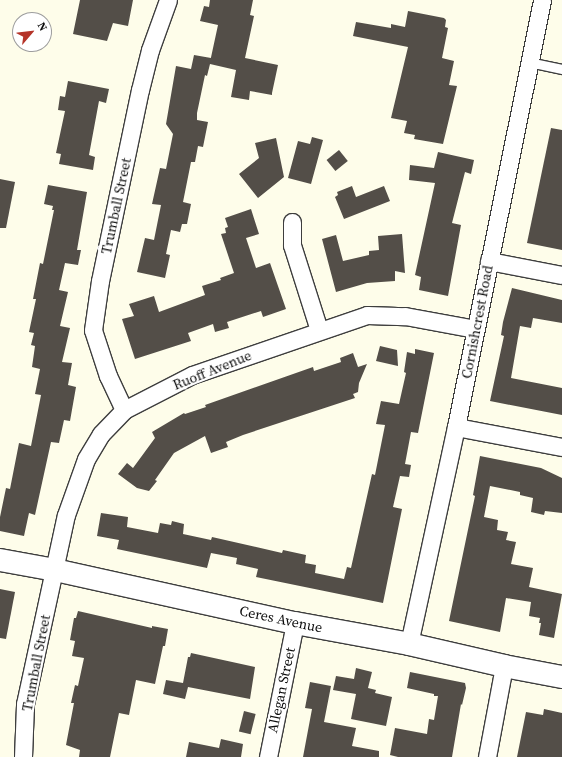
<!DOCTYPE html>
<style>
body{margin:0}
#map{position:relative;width:562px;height:757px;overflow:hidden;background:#fefdea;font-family:"Source Serif 4",serif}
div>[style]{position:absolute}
.building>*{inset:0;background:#534e48;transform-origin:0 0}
.roads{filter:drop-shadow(1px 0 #3e3e3e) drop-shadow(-1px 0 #3e3e3e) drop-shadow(0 1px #3e3e3e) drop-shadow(0 -1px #3e3e3e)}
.service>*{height:9px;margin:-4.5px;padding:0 4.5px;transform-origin:4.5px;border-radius:4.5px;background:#fff}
.minor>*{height:17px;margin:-8.5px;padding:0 8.5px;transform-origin:8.5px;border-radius:8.5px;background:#fff}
.tertiary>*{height:22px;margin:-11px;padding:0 11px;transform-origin:11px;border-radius:11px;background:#fff}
span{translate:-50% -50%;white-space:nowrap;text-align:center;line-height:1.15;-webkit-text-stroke:4px #fff;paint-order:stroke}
.street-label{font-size:14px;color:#0b0b0b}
.north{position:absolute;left:12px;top:12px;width:40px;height:40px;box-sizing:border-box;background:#fff;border:1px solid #9d9d9d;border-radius:50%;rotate:62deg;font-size:11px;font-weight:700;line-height:16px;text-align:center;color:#0b0b0b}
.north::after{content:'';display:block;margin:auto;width:14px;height:18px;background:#b53429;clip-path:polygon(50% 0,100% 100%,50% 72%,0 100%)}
</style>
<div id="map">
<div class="building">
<div style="clip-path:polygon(80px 0,133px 0,128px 26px,113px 23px,107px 41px,73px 34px)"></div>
<div style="clip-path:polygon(210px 0,253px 0,250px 15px,254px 16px,245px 58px,278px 65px,272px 93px,272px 95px,250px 91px,249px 100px,231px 97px,236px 70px,210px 64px,207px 76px,205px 75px,197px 113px,197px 120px,208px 122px,203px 147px,198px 146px,195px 162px,191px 162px,183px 202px,191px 204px,187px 224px,182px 224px,180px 232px,171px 230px,166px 254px,170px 255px,165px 278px,137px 272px,145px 238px,154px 240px,161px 205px,152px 204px,160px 168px,166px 169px,173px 134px,166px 124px,176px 66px,191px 69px,194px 55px,211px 58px,210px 62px,218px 25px,200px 21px,204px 6px,209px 7px)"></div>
<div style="clip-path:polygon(408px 11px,444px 18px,446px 20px,445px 27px,448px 28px,442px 58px,454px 61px,449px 85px,457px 86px,443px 144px,414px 139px,415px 135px,404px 133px,407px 121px,391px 118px,408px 47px,353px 36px,356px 22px,391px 28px,391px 24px,405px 27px)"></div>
<div style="clip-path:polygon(68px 81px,109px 89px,106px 103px,99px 101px,89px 155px,95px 157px,93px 170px,59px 164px,61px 154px,56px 153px,65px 111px,58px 110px,60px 96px,65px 97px)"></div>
<div style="clip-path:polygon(551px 128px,562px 130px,562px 250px,527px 243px)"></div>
<div style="clip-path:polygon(312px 137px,323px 140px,311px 184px,288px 178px,298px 141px,310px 144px)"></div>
<div style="clip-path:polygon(276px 138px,284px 177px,258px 198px,239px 174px,259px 158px,255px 143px)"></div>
<div style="left:339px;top:150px;width:14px;height:16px;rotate:51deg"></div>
<div style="clip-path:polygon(438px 152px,474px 160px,471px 174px,465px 172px,452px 223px,461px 225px,448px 296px,419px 290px,421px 277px,415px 275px,435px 183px,409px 180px,410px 165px,434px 168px)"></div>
<div style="clip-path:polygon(0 179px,15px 182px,6px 228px,0 228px)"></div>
<div style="clip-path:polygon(48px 185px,87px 192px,77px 250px,81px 250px,78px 265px,65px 263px,59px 290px,68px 292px,60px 326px,70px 328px,62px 362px,72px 363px,68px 385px,76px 387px,70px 421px,64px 420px,59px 443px,51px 442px,35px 515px,29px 513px,24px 536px,0 531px,0 517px,6px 488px,10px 489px,19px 443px,31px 446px,41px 395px,35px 394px,40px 369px,32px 367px,35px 346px,31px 345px,34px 333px,29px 332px,36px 299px,33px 299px,40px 263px,43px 264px,54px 210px,52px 210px,53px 206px,44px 204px)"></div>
<div style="clip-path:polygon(352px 186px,356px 197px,384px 186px,390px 201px,344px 219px,335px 197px,338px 195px,337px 192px)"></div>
<div style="clip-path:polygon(251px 209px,259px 234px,246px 238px,256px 268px,270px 263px,286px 309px,263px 317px,261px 311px,227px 322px,229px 328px,215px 332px,213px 324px,188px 333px,191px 341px,135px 359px,122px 319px,134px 316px,129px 304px,154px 296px,159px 312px,205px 295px,202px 286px,221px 280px,220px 278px,234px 273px,221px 234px,226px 233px,225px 228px,228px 227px,225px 218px)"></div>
<div style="clip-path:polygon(402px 234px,405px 273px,395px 271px,395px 281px,367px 283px,336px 292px,322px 239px,336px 235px,343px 261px,369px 255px,369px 251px,379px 250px,378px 236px)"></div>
<div style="clip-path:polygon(512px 288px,562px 300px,562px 323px,533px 318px,531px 328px,520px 326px,511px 378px,562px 388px,562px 415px,490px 401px,504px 336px,501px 335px,503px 322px)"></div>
<div style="clip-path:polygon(380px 346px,397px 350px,398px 366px,376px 361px)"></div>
<div style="clip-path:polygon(415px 349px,434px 353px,418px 433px,411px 432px,405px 464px,411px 465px,409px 477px,400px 476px,393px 507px,402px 509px,383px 603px,256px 577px,258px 569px,236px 564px,237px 558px,211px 553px,207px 568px,117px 549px,119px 540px,97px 536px,101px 513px,128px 517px,127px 527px,158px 533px,160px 523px,171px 525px,172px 521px,184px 524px,183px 534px,211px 540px,212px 537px,282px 553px,283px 550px,306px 555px,305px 563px,316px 565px,315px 573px,344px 579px,347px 567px,351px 568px,372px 474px,375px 475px,385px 425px,376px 424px,381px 401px,399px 404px,406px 373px,404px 372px,407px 352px,415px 354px)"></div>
<div style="clip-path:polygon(353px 353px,358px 367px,367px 364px,359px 383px,358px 392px,353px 394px,355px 398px,243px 435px,226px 442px,228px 447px,211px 453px,205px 436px,174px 453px,155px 480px,157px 481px,149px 491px,137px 488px,118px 474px,127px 463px,133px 468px,155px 438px,152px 432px,184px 413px,185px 414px,206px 407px,205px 405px,313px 367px,314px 371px,341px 362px,340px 358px)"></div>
<div style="clip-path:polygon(480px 456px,541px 468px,562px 478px,562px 513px,545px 511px,544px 515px,531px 512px,533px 498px,520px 495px,520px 492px,490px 486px,484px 517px,498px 520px,497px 530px,508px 532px,506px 540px,516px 542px,511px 564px,533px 568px,529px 587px,562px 594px,554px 638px,539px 635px,541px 623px,539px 623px,540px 618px,529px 616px,531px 602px,506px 598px,500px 632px,449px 621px,475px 496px,473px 495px)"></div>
<div style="clip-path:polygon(0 589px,15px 592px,6px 639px,0 638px)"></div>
<div style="clip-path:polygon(78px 611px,152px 628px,152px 626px,168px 629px,165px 646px,163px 646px,155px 684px,136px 680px,129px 715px,119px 713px,110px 757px,79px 757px,80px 750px,66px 745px,74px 703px,71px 703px,75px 685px,78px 686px,84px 658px,72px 656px,75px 641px,70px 640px,74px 618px,76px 618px)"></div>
<div style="clip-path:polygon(191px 653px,255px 667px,250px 699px,188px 687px,185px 699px,163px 694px,166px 680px,183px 683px,188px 657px,190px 657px)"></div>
<div style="clip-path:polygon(356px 668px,372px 672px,368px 688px,376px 690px,375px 693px,392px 697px,386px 726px,351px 719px,356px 694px,333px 690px,336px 676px,354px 679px)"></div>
<div style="clip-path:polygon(410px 672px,465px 683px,466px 688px,462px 705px,461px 704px,452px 757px,398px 757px,390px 755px,395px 728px,427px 734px,429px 719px,434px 720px,438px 696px,434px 696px,434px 694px,407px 688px)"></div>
<div style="clip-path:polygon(310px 682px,331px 686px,324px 722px,356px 728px,352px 746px,379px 751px,379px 757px,303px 757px,312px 709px,305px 708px)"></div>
<div style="clip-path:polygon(544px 709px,562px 713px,562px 757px,517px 757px,526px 712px,543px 715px)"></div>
<div style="left:244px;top:711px;width:12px;height:21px;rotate:14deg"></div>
<div style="clip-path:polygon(221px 739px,243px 744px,241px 757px,186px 757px,189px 742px,219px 748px)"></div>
</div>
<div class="roads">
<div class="service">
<div style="left:529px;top:62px;width:34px;rotate:12deg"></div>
</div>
<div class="minor">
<div style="left:292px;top:222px;width:23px;rotate:90deg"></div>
<div style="left:292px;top:245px;width:89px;rotate:72.4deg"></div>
<div style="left:489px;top:261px;width:74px;rotate:10.9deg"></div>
<div style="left:124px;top:410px;width:38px;rotate:-115deg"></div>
<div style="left:108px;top:376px;width:48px;rotate:-108.1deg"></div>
<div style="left:93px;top:330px;width:49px;rotate:-81.9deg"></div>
<div style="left:100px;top:281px;width:195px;rotate:-78.2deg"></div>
<div style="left:140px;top:90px;width:41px;rotate:-76deg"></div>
<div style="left:150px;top:50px;width:53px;rotate:-70.2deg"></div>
<div style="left:456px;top:427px;width:108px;rotate:10.7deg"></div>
<div style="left:409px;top:644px;width:222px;rotate:-77.8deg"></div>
<div style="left:456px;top:427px;width:436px;rotate:-78.6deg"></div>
<div style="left:23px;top:757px;width:53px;rotate:-87.8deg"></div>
<div style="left:25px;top:704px;width:193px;rotate:-77.8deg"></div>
<div style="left:66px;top:515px;width:59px;rotate:-70.3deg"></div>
<div style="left:86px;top:459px;width:29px;rotate:-59deg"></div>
<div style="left:101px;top:434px;width:33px;rotate:-46deg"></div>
<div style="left:124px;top:410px;width:76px;rotate:-27.2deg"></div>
<div style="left:192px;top:375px;width:185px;rotate:-18.9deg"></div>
<div style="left:367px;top:315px;width:38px;rotate:2deg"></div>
<div style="left:405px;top:316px;width:71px;rotate:10.5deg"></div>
<div style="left:268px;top:757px;width:137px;rotate:-78.6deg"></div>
<div style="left:487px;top:757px;width:93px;rotate:-79.4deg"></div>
</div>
<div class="tertiary">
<div style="left:0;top:560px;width:56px;rotate:10.3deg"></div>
<div style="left:55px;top:570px;width:246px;rotate:12.5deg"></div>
<div style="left:295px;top:623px;width:116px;rotate:10.4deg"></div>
<div style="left:409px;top:644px;width:98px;rotate:13deg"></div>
<div style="left:504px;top:666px;width:59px;rotate:10.7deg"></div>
</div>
</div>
<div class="street-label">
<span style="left:116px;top:206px;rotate:-78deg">Trumball Street</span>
<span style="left:477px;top:322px;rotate:-79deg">Cornishcrest Road</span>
<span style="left:212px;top:370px;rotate:-22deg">Ruoff Avenue</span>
<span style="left:281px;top:619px;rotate:12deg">Ceres Avenue</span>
<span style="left:36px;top:663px;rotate:-79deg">Trumball Street</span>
<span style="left:281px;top:690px;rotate:-78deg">Allegan Street</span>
</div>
<div class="north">N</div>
</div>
